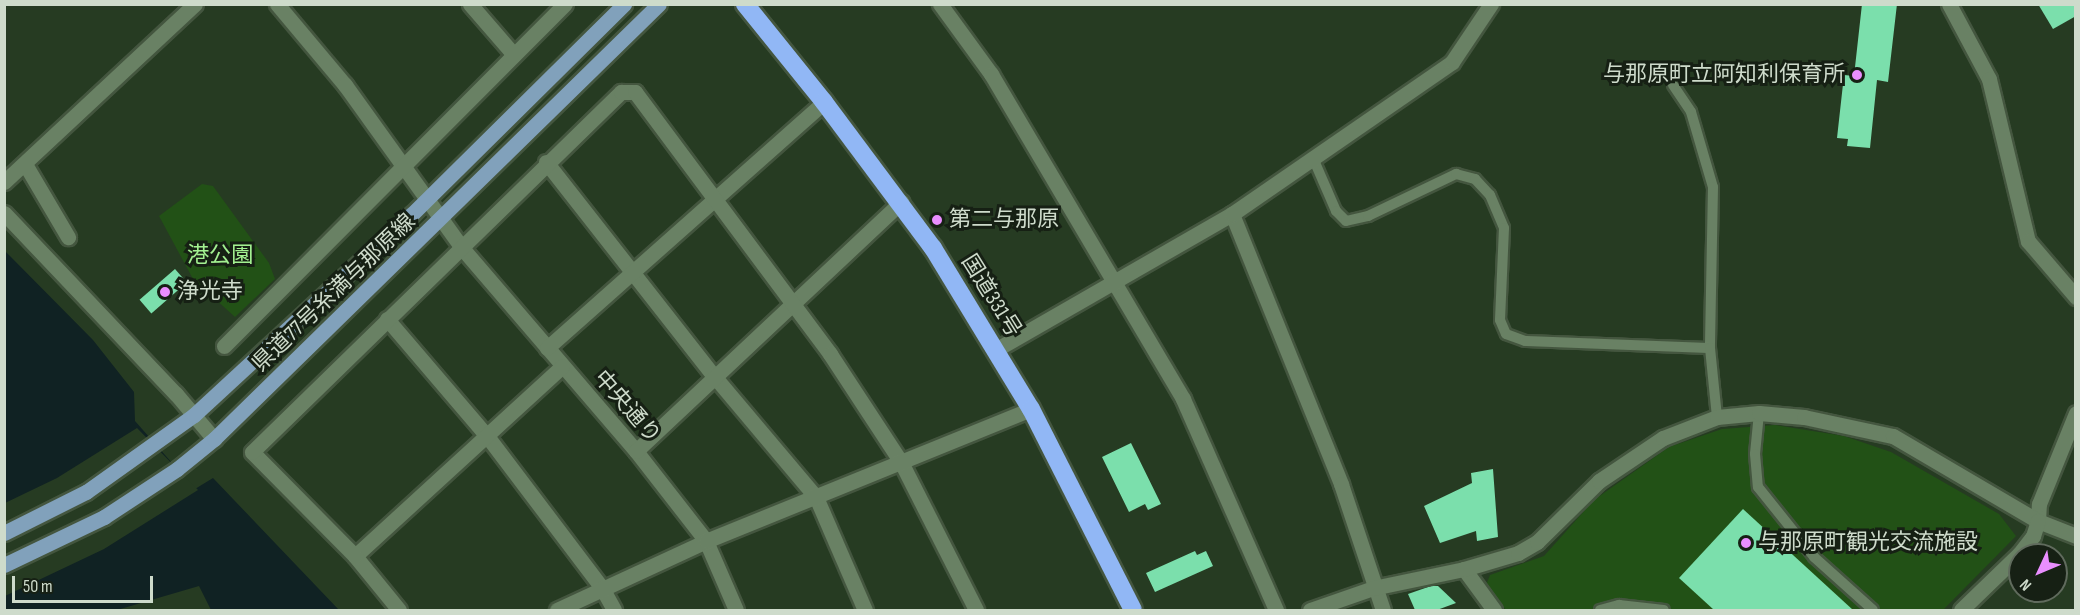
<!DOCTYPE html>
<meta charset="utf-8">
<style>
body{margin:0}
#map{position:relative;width:2080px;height:615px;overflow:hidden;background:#263b22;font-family:"Sofia Sans Condensed","Noto Sans JP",sans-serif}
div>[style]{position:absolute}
.green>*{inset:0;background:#225116}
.water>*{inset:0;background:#102223}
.pier>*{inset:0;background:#263b22}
.building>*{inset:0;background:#7bdfac;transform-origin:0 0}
.roads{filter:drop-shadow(2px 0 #44563f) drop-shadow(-2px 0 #44563f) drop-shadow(0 2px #44563f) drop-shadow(0 -2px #44563f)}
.lane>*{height:10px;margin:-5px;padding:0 5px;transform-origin:5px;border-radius:5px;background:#698164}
.street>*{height:15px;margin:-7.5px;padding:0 7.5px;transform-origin:7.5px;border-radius:7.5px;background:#698164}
.secondary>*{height:15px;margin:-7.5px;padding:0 7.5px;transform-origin:7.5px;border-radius:7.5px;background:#698164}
.primary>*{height:15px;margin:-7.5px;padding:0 7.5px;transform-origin:7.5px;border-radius:7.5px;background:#81a1bb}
.highway>*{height:18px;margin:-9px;padding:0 9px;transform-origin:9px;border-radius:9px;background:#91b7f5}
.dots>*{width:16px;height:16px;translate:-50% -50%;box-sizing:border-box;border:3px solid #162014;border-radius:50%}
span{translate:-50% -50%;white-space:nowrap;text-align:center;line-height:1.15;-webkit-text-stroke:6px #162014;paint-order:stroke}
.poi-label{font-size:22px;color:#cedbcb}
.right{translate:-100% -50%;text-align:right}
.left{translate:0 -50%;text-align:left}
.park-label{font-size:22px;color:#a3f191}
.street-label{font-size:22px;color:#cedbcb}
.frame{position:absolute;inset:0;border:6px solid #cedbcb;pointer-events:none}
.north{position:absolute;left:2008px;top:543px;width:60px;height:60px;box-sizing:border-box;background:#162014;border:2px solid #606b5d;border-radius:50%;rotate:226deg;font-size:16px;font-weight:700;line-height:24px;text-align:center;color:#cedbcb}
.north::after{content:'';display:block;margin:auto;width:21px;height:27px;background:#e98efe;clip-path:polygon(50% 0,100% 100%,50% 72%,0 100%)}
.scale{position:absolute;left:12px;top:576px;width:141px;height:27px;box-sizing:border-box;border:3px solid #cedbcb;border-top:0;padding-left:8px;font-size:18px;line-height:21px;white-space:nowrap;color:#cedbcb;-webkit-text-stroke:4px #162014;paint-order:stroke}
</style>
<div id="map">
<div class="green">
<div style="clip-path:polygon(202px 184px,213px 186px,269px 263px,275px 279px,235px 317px,193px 279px,159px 216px)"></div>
<div style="clip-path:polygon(1775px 425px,1844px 436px,1891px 452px,1999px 514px,2016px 536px,1943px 610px,1506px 610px,1486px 585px,1490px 575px,1544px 556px,1594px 500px,1669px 447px,1722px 429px)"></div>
</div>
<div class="water">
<div style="clip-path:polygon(4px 250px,93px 340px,134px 392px,135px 421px,195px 489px,213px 478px,339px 610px,211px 610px,199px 586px,117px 610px,5px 610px)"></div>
</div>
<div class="pier">
<div style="clip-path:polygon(137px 428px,198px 490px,104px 549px,5px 596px,5px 503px,57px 478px)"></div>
</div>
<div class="building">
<div style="clip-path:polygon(1862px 4px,1897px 4px,1888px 82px,1877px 80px,1870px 148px,1847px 146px,1848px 139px,1837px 138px,1844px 75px,1854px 76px)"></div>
<div style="clip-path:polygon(2038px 4px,2076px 4px,2076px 16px,2053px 29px)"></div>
<div style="left:175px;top:269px;width:18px;height:47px;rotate:49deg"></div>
<div style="clip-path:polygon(1131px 443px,1161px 504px,1148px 510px,1145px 504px,1129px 512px,1102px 457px)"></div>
<div style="clip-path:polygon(1493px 469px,1498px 537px,1477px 541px,1476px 531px,1440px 543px,1424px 506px,1472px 483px,1471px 473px)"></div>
<div style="clip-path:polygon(1743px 509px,1853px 610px,1714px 610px,1679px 578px)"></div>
<div style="clip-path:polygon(1195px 551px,1197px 555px,1206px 551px,1213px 566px,1155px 592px,1146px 573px)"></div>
<div style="clip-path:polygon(1431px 586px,1438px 586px,1456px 603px,1437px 610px,1415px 610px,1408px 594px)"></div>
</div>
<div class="roads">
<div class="lane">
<div style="left:1673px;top:85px;width:32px;rotate:56deg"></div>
<div style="left:1691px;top:112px;width:78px;rotate:73.7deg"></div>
<div style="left:1713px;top:187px;width:161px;rotate:91.1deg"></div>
<div style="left:1313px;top:158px;width:58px;rotate:66.5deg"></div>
<div style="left:1336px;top:211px;width:14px;rotate:45deg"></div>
<div style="left:1346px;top:221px;width:23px;rotate:-13deg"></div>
<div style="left:1368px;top:216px;width:98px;rotate:-25.5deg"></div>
<div style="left:1456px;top:174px;width:20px;rotate:15deg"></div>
<div style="left:1475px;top:179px;width:22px;rotate:47deg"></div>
<div style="left:1490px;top:195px;width:36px;rotate:67deg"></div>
<div style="left:1504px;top:228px;width:92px;rotate:92.5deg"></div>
<div style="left:1500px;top:320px;width:15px;rotate:67deg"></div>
<div style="left:1506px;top:334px;width:20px;rotate:20deg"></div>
<div style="left:1525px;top:341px;width:185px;rotate:2.2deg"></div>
<div style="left:1710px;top:348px;width:69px;rotate:84.2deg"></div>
<div style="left:1759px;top:413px;width:41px;rotate:95.6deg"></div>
<div style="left:1755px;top:454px;width:33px;rotate:85deg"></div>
<div style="left:1758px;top:487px;width:90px;rotate:51.3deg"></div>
<div style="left:1814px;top:557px;width:79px;rotate:41.9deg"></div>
<div style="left:1600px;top:610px;width:20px;rotate:-15deg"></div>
<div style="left:1619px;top:605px;width:45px;rotate:6.3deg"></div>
</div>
<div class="street">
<div style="left:277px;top:4px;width:106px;rotate:50deg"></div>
<div style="left:345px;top:85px;width:201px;rotate:54.3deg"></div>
<div style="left:462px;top:248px;width:267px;rotate:49.4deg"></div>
<div style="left:636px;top:451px;width:114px;rotate:52.1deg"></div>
<div style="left:706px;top:541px;width:75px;rotate:66.5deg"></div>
<div style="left:470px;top:4px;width:67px;rotate:49.2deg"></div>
<div style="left:940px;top:4px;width:87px;rotate:53.9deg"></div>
<div style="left:991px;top:74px;width:377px;rotate:59.4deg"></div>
<div style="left:1183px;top:399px;width:231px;rotate:66.2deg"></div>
<div style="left:1949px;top:4px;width:85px;rotate:61.9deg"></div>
<div style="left:1989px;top:79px;width:167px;rotate:76.5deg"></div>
<div style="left:2028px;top:241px;width:74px;rotate:49.4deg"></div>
<div style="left:546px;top:162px;width:272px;rotate:51.9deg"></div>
<div style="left:714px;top:376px;width:158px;rotate:49.9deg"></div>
<div style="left:816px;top:497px;width:123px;rotate:66.6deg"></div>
<div style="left:25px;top:164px;width:85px;rotate:59.5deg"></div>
<div style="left:4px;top:182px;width:261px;rotate:-43deg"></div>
<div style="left:1232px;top:214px;width:291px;rotate:68deg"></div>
<div style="left:1341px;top:484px;width:133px;rotate:71.6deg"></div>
<div style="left:387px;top:319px;width:154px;rotate:49.5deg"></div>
<div style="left:487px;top:436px;width:191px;rotate:52.9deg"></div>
<div style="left:602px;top:588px;width:25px;rotate:61deg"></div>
<div style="left:224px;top:346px;width:483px;rotate:-45.1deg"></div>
<div style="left:547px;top:348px;width:370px;rotate:-41.6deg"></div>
<div style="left:997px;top:349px;width:271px;rotate:-29.9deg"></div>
<div style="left:1232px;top:214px;width:267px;rotate:-34.6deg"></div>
<div style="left:1452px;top:62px;width:70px;rotate:-56.1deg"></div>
<div style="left:636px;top:451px;width:364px;rotate:-43.2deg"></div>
<div style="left:2038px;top:521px;width:17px;rotate:-87deg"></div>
<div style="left:2039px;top:504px;width:98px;rotate:-67.9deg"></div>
<div style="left:355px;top:556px;width:281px;rotate:-42.5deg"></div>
<div style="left:1464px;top:569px;width:51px;rotate:53.8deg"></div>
<div style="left:399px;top:610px;width:70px;rotate:-129.2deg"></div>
<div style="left:355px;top:556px;width:146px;rotate:-134.7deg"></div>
<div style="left:252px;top:452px;width:516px;rotate:-44.29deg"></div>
<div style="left:621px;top:92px;width:14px"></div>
<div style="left:635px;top:92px;width:327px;rotate:53.3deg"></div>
<div style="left:830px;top:354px;width:129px;rotate:56.7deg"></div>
<div style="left:901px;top:462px;width:166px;rotate:63.1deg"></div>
<div style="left:557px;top:610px;width:164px;rotate:-24.8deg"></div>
<div style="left:706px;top:541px;width:351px;rotate:-22.1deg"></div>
<div style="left:1310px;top:610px;width:67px;rotate:-19.2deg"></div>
<div style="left:1373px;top:588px;width:93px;rotate:-11.8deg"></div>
<div style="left:1464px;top:569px;width:56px;rotate:-16.5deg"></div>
<div style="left:1518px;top:553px;width:22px;rotate:-30deg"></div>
<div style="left:1537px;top:542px;width:87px;rotate:-44.5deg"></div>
<div style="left:1599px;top:481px;width:77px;rotate:-33.9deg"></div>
<div style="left:1663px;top:438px;width:58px;rotate:-21.3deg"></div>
<div style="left:1717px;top:417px;width:42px;rotate:-5.4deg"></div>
<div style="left:1759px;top:413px;width:45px;rotate:5.1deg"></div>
<div style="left:1804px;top:417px;width:91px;rotate:12.1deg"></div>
<div style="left:1893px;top:436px;width:168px;rotate:30.4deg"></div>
<div style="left:2038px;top:521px;width:41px;rotate:21.5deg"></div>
</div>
<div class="secondary">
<div style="left:4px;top:213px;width:250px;rotate:46.5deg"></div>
<div style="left:176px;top:394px;width:59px;rotate:49.8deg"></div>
<div style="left:1961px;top:610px;width:81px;rotate:-44deg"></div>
<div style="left:2019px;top:554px;width:23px;rotate:-52deg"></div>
<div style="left:2033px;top:536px;width:16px;rotate:-72deg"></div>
</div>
<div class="primary">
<div style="left:4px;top:533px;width:92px;rotate:-26.6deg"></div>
<div style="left:86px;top:492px;width:133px;rotate:-35.5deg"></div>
<div style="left:194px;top:415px;width:295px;rotate:-42.7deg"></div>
<div style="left:411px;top:215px;width:300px;rotate:-44.7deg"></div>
<div style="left:4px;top:565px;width:111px;rotate:-25.6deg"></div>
<div style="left:104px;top:517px;width:87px;rotate:-33.3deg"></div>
<div style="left:177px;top:469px;width:48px;rotate:-39deg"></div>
<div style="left:214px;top:439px;width:622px;rotate:-44.35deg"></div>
</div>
<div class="highway">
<div style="left:745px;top:4px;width:126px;rotate:51.1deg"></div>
<div style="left:824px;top:102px;width:182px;rotate:53.3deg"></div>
<div style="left:933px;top:248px;width:188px;rotate:58.7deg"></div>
<div style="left:1031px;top:409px;width:225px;rotate:63.1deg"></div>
</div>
</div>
<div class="dots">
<div style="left:1857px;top:75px;background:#e98efe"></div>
<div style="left:937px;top:220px;background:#e98efe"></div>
<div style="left:165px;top:292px;background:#e98efe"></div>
<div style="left:1746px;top:543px;background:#e98efe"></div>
</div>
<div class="poi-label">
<span class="right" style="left:1845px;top:75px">与那原町立阿知利保育所</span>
<span class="left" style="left:949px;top:220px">第二与那原</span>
<span class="left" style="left:177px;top:292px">浄光寺</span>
<span class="left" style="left:1758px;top:543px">与那原町観光交流施設</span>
</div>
<div class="park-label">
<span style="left:220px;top:256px">港公園</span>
</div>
<div class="street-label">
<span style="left:334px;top:293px;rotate:-44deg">県道77号糸満与那原線</span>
<span style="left:991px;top:296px;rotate:58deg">国道331号</span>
<span style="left:627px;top:407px;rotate:49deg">中央通り</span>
</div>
<div class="frame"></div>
<div class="north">N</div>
<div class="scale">50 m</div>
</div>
